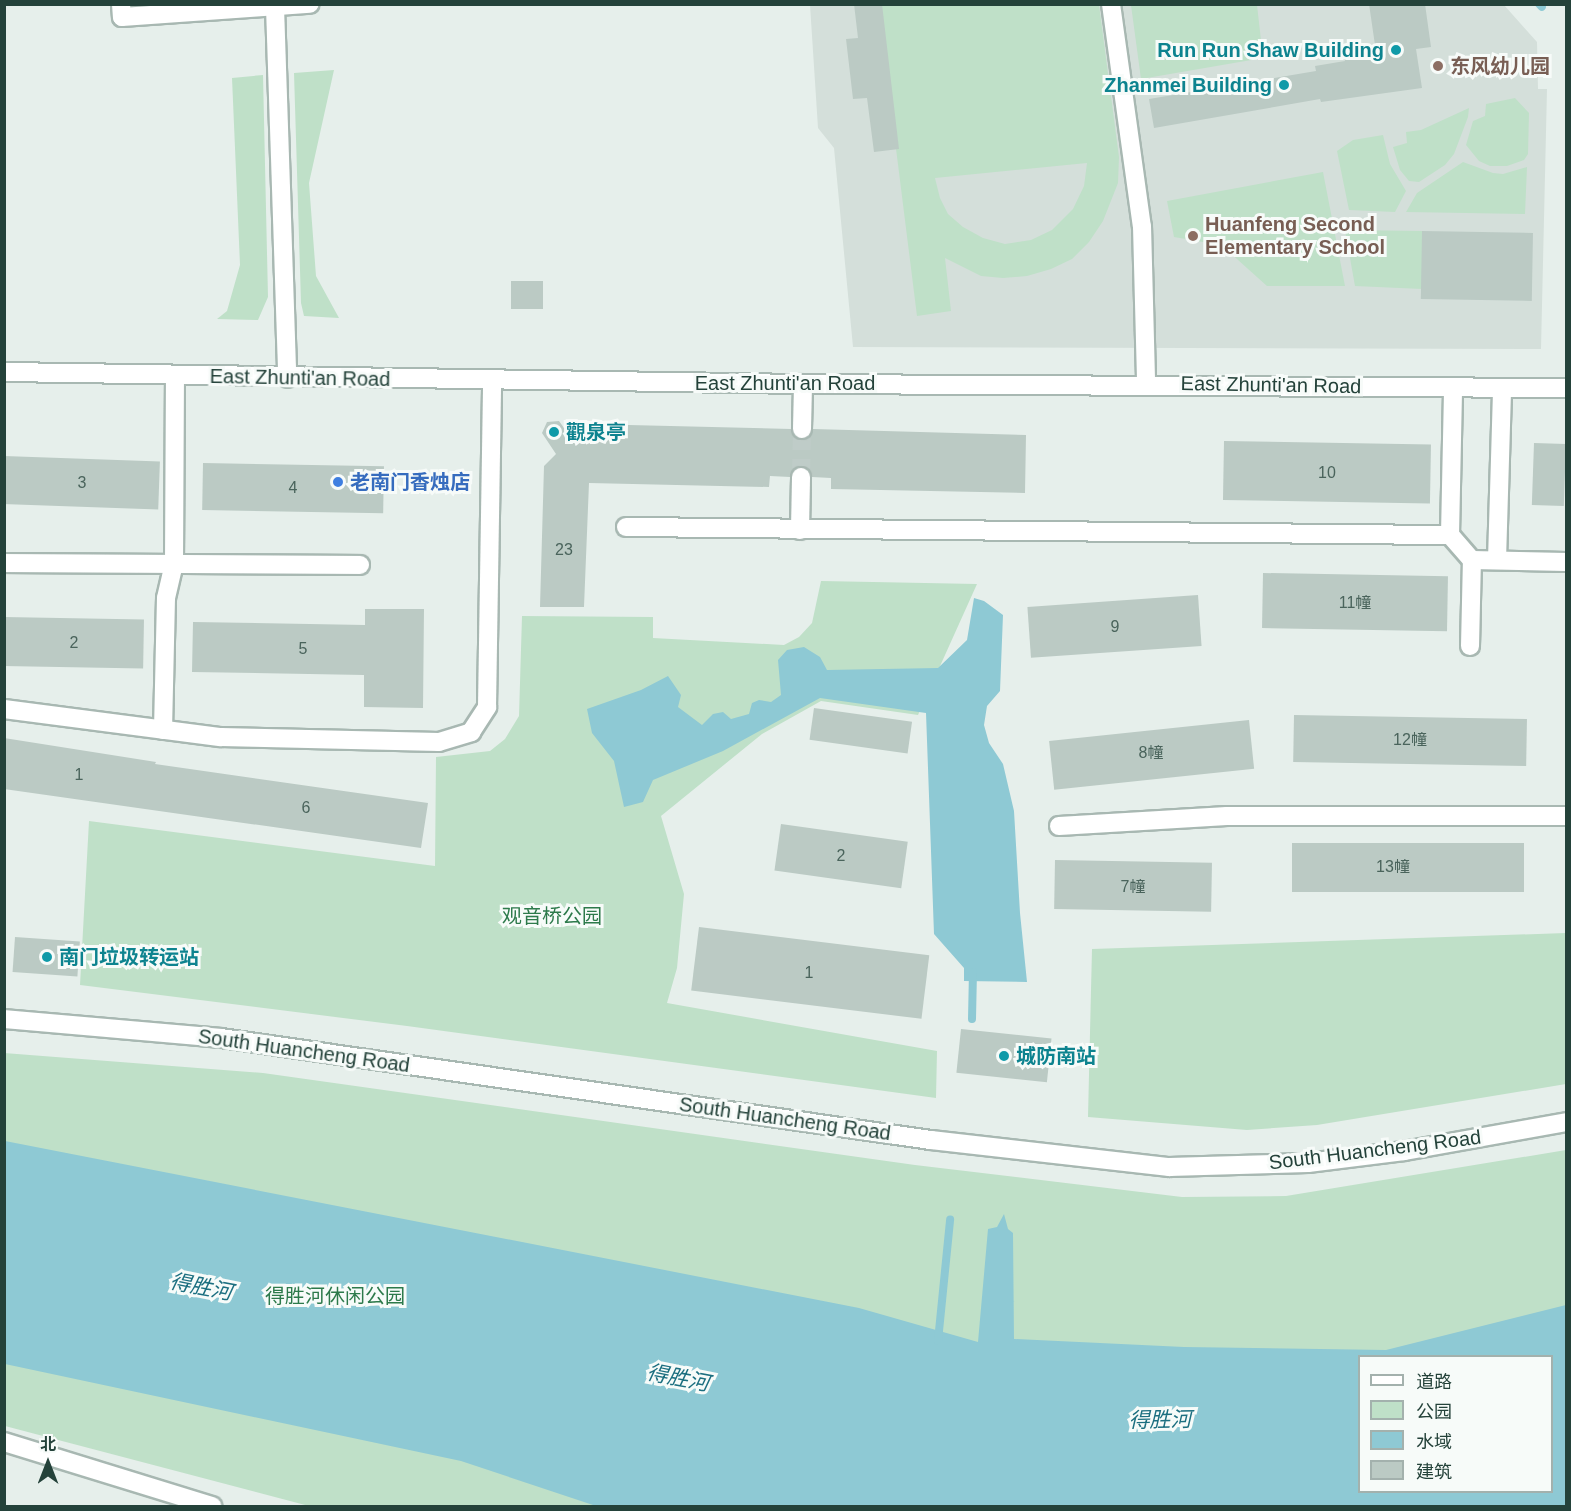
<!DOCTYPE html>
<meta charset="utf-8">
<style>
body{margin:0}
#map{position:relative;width:1571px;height:1511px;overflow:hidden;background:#e6efeb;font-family:Arial,"Noto Sans SC",sans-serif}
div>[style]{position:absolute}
.built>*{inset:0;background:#d4dfda}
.green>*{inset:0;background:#bfe0c8}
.water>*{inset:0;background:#8ec9d4}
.stream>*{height:8px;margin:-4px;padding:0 4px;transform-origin:4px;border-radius:4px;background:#8ec9d4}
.building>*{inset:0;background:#bbcac4;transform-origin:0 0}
.minor-tunnel>*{height:18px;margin-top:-9px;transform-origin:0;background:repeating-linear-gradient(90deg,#bfccc8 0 18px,transparent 0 27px)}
.roads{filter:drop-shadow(2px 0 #a8b8b2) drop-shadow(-2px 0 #a8b8b2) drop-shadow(0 2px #a8b8b2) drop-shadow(0 -2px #a8b8b2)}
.pedestrian>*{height:18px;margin:-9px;padding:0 9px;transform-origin:9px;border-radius:9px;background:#fff}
.minor>*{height:18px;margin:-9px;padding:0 9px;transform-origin:9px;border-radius:9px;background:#fff}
.tertiary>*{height:18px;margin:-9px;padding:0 9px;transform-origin:9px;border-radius:9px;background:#fff}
.secondary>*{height:18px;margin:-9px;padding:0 9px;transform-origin:9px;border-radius:9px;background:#fff}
.dots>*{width:16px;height:16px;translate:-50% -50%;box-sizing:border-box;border:3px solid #f7fbf9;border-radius:50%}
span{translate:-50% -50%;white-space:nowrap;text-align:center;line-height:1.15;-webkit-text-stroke:6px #f7fbf9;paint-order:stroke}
.number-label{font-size:16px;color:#4a645c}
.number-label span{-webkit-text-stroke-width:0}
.culture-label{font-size:20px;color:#0d838f;font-weight:700}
.right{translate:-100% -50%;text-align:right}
.left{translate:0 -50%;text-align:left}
.education-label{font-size:20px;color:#785e54;font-weight:700}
.street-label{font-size:20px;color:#24423a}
.shop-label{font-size:20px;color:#366cbe;font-weight:700}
.park-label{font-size:20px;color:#2d7a4b}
.water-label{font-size:21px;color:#1c6f80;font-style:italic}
.frame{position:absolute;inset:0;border:6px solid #24423a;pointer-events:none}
.legend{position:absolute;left:1358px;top:1355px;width:195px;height:138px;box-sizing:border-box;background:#f7fbf9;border:2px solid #a3b1ad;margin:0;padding:8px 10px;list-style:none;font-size:18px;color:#24423a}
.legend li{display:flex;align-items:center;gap:12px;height:30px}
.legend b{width:30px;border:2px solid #a3b1ad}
.north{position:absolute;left:18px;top:1433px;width:60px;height:60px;-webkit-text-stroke:4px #f7fbf9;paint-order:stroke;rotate:0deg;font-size:16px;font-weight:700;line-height:24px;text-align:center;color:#24423a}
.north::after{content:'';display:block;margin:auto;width:21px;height:27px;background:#24423a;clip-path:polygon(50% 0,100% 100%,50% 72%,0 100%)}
</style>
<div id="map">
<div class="built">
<div style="clip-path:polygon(810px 5px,1504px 5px,1537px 42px,1538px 89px,1547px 89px,1541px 349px,853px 347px,834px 148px,818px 128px)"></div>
</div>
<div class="green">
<div style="clip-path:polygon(evenodd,878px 5px,1099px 5px,1119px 157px,1118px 183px,1103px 221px,1089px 242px,1072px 259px,1051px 269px,1027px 276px,1003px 278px,981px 276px,945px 258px,951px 311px,917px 316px,878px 5px,1087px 163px,1084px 186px,1073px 209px,1052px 230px,1031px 240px,1005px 244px,983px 238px,963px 227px,948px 214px,940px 198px,935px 178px,1087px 163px)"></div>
<div style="clip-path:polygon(1131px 5px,1257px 5px,1263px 58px,1141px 79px)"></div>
<div style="clip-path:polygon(334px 70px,309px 183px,316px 276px,339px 318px,304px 316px,301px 303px,294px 73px)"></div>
<div style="clip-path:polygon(263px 75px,268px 297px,258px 320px,217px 319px,227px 311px,240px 265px,232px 78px)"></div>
<div style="clip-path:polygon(1515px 98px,1529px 113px,1528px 154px,1524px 160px,1507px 166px,1490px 166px,1479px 161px,1466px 145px,1473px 121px,1485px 116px,1486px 104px)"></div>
<div style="clip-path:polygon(1469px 108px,1468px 117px,1454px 154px,1445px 165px,1419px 182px,1409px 181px,1400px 170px,1393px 147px,1407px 143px,1406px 132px,1421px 130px)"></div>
<div style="clip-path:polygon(1383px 135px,1390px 164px,1406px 191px,1395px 212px,1349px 210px,1337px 151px,1353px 140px)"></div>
<div style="clip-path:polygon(1463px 162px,1493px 173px,1503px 174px,1527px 167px,1525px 214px,1406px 212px,1417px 193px)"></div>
<div style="clip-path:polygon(1323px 172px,1345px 286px,1267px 286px,1228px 251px,1203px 242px,1174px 237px,1167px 201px)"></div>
<div style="clip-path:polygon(1345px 230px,1422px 231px,1422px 289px,1355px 286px)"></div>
<div style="clip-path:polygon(821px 581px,977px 584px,918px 715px,821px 701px,762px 734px,661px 816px,684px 894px,677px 968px,667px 1003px,937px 1051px,936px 1098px,407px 1026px,80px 985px,89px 821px,435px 866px,436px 757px,490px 751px,505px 739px,519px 716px,522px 616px,653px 617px,653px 638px,784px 645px,799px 637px,812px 623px)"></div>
<div style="clip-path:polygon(1566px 933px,1566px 1084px,1317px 1125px,1247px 1130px,1088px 1117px,1092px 949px)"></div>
<div style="clip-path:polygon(evenodd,4px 1053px,263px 1073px,915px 1165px,1182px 1197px,1286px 1196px,1566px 1150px,1566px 1506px,309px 1506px,5px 1426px,4px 1053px,1360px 1356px,1552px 1356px,1552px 1492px,1360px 1492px,1360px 1356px)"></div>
</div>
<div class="water">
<div style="clip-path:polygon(974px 598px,984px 601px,1003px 615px,1000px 691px,987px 706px,984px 725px,989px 743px,1003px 764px,1014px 811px,1020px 913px,1027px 982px,964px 981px,964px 968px,934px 934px,926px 713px,820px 698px,723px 751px,653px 780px,643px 802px,624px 807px,614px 761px,592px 733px,587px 709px,641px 690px,668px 676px,681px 695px,678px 707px,702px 725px,713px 714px,723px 712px,731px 719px,749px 714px,752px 703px,759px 700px,771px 702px,781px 695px,778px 660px,787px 650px,804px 647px,820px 657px,827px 670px,938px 668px,967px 640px)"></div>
<div style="clip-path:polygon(evenodd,5px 1141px,859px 1308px,978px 1342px,988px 1229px,997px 1227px,1004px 1214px,1008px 1229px,1013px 1233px,1014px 1339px,1184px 1347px,1386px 1350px,1566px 1305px,1566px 1506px,596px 1506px,461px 1461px,5px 1364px,5px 1141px,1360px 1356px,1552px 1356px,1552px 1492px,1360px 1492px,1360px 1356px)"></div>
</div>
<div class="stream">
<div style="left:1539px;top:4px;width:4px;rotate:45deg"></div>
<div style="left:972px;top:1019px;width:47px;rotate:-88.8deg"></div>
<div style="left:938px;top:1341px;width:122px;rotate:-84.3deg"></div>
</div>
<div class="building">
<div style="clip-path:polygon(854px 4px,882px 4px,899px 149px,874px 152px,867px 98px,853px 99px,846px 39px,858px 38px)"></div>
<div style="clip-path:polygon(1369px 4px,1425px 4px,1431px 47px,1416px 49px,1422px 88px,1321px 102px,1320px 99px,1154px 128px,1149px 99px,1316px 71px,1315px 66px,1345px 61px,1344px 57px,1376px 52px)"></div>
<div style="left:1422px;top:231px;width:111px;height:68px;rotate:1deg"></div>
<div style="left:511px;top:281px;width:32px;height:28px"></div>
<div style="clip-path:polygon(559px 421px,572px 439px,587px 424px,791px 429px,796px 438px,802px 440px,811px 435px,813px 429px,1026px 435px,1025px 493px,831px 489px,831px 478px,812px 477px,810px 471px,802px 466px,795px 468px,790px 477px,770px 476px,769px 487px,589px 483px,584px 607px,540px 607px,544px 466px,556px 454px,542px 433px,547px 422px)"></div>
<div style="left:1224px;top:441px;width:207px;height:59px;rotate:1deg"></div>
<div style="left:1534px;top:443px;width:32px;height:62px;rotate:2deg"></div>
<div style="left:4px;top:456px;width:156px;height:48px;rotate:2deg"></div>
<div style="left:203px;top:463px;width:181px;height:47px;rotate:1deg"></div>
<div style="left:1263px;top:573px;width:185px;height:55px;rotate:1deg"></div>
<div style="left:1198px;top:595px;width:51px;height:171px;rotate:86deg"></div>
<div style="clip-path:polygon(365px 609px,424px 609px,423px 708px,364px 707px,364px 675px,192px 672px,193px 622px,365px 625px)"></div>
<div style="left:4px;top:617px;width:140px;height:49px;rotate:1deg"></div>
<div style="left:814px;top:708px;width:99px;height:32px;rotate:8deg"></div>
<div style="left:1294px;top:715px;width:233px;height:47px;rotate:1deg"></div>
<div style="left:1249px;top:720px;width:49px;height:201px;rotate:84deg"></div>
<div style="clip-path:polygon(4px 738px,156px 762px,155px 764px,428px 803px,421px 848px,4px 789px)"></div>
<div style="left:781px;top:824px;width:128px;height:47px;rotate:8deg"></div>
<div style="left:1292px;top:843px;width:232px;height:49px"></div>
<div style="left:1055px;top:860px;width:157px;height:49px;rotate:1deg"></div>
<div style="left:699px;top:927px;width:232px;height:64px;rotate:7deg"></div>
<div style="left:15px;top:937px;width:65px;height:35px;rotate:4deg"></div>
<div style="left:961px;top:1029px;width:91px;height:44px;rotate:6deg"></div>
</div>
<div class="minor-tunnel">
<div style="left:801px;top:477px;width:48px;rotate:-88.8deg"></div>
</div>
<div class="roads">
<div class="pedestrian">
<div style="left:439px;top:742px;width:34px;rotate:-17deg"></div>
<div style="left:471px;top:732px;width:30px;rotate:-57deg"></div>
<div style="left:487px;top:707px;width:327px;rotate:-89.1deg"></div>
</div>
<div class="minor">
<div style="left:121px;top:4px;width:13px;rotate:86deg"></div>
<div style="left:122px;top:17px;width:188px;rotate:-4deg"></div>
<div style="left:1111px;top:4px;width:224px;rotate:82.1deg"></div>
<div style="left:1142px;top:226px;width:158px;rotate:88.5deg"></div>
<div style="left:275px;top:7px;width:371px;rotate:88.1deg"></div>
<div style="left:802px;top:429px;width:45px;rotate:-88.7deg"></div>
<div style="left:626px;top:527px;width:824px;rotate:0.56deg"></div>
<div style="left:1450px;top:535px;width:33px;rotate:49deg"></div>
<div style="left:1472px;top:560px;width:94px;rotate:1.2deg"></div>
<div style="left:800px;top:530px;width:53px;rotate:-88.9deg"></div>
<div style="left:1450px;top:535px;width:148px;rotate:-88.8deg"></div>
<div style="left:1497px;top:560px;width:172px;rotate:-88.3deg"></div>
<div style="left:4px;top:563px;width:356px;rotate:0.3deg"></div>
<div style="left:1470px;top:646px;width:86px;rotate:-88.7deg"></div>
<div style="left:4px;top:709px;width:219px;rotate:7.4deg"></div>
<div style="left:221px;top:737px;width:218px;rotate:1.3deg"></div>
<div style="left:163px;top:730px;width:132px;rotate:-88.7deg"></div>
<div style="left:166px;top:598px;width:36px;rotate:-77deg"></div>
<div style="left:174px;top:563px;width:187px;rotate:-89.7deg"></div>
<div style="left:1059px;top:826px;width:168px;rotate:-3.4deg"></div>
<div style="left:1227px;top:816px;width:339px"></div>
</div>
<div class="tertiary">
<div style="left:4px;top:1442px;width:218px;rotate:17.1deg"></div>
</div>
<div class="secondary">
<div style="left:4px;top:372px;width:799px;rotate:0.86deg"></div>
<div style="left:803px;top:384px;width:763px;rotate:0.3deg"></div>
<div style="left:4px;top:1019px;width:218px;rotate:5deg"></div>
<div style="left:221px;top:1038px;width:717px;rotate:8.18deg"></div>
<div style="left:931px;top:1140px;width:240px;rotate:6.5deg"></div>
<div style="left:1169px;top:1167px;width:139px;rotate:-1.6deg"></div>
<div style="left:1308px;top:1163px;width:97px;rotate:-7.1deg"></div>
<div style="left:1404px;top:1151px;width:165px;rotate:-10.1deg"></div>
</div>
</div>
<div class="dots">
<div style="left:1396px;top:50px;background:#0f9aa8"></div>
<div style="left:1438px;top:66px;background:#8d6e63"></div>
<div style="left:1284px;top:85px;background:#0f9aa8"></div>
<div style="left:1193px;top:236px;background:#8d6e63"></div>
<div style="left:554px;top:432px;background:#0f9aa8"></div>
<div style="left:338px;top:482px;background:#3f7fe0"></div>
<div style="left:47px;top:957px;background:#0f9aa8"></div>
<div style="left:1004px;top:1056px;background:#0f9aa8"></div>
</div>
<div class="number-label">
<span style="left:1327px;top:473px">10</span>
<span style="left:82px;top:483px">3</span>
<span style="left:293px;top:488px">4</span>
<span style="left:564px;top:550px">23</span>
<span style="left:1355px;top:603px">11幢</span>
<span style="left:1115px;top:627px">9</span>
<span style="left:74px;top:643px">2</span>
<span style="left:303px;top:649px">5</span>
<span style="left:1410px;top:740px">12幢</span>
<span style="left:1151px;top:753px">8幢</span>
<span style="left:79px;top:775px">1</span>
<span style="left:306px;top:808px">6</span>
<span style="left:841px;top:856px">2</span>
<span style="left:1393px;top:867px">13幢</span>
<span style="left:1133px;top:887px">7幢</span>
<span style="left:809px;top:973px">1</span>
</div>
<div class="culture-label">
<span class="right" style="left:1384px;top:50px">Run Run Shaw Building</span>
<span class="right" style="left:1272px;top:85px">Zhanmei Building</span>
<span class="left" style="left:566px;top:432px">觀泉亭</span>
<span class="left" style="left:59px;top:957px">南门垃圾转运站</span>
<span class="left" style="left:1016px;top:1056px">城防南站</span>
</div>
<div class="education-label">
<span class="left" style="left:1450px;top:66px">东风幼儿园</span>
<span class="left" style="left:1205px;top:236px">Huanfeng Second<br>Elementary School</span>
</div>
<div class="street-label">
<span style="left:300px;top:378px;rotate:1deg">East Zhunti'an Road</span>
<span style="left:785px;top:383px">East Zhunti'an Road</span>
<span style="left:1271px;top:385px;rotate:1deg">East Zhunti'an Road</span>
<span style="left:304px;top:1051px;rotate:8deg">South Huancheng Road</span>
<span style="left:785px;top:1119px;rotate:8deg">South Huancheng Road</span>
<span style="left:1375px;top:1150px;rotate:-7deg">South Huancheng Road</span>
</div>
<div class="shop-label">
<span class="left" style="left:350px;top:482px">老南门香烛店</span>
</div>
<div class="park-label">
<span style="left:552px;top:916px">观音桥公园</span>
<span style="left:335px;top:1296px">得胜河休闲公园</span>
</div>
<div class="water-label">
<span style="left:201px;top:1287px;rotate:11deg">得胜河</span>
<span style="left:678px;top:1378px;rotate:11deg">得胜河</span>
<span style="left:1160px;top:1420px;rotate:-1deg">得胜河</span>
</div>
<div class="frame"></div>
<ul class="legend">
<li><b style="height:8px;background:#fff"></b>道路</li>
<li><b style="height:16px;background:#bfe0c8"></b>公园</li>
<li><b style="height:16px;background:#8ec9d4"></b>水域</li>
<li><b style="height:16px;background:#bbcac4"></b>建筑</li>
</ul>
<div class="north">北</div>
</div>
